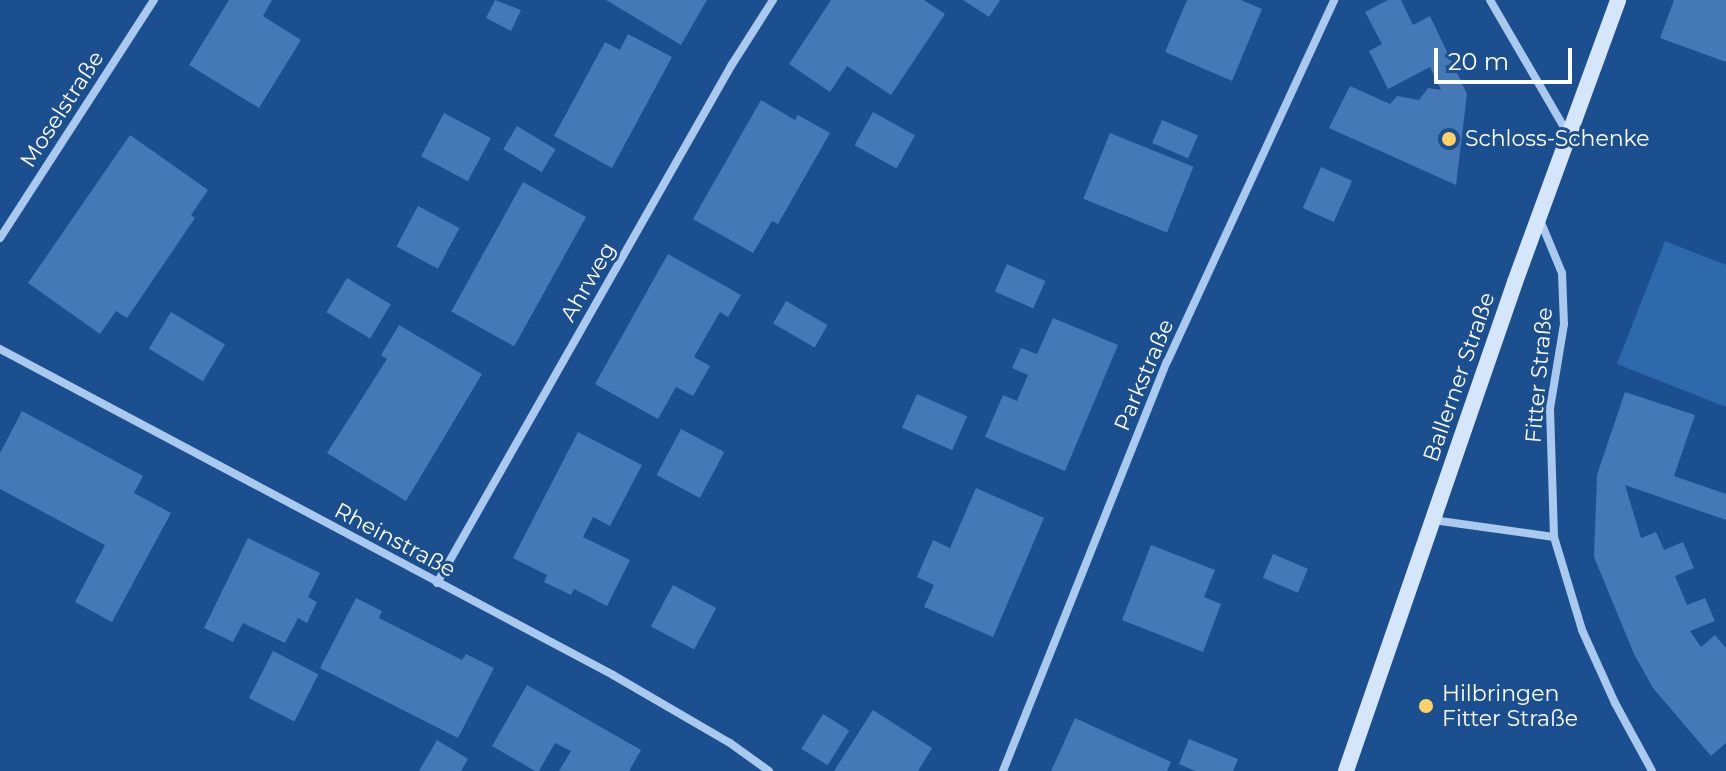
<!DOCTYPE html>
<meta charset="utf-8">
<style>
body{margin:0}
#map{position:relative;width:1726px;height:771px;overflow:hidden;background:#1b4f8f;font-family:Montserrat,sans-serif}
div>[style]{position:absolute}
.green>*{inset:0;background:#2e69ad}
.building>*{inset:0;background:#4478b7;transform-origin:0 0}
.street>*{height:8px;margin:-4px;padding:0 4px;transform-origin:4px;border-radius:4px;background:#a9c9ee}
.secondary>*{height:16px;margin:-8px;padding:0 8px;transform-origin:8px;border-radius:8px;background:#d6e6fa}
.dots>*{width:22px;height:22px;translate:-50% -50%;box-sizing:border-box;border:4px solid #1b4f8f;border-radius:50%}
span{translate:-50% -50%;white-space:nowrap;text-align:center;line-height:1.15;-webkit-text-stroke:6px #1b4f8f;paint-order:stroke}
.street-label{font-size:22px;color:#fff}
.poi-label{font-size:22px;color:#fff}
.left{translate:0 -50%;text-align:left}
.scale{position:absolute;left:1434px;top:48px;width:138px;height:36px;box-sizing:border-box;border:4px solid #fff;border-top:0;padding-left:10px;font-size:24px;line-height:28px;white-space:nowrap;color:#fff;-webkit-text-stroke:6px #1b4f8f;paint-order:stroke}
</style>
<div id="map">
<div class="green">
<div style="clip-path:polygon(1665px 241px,1726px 265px,1726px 407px,1617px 364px)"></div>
</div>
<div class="building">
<div style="clip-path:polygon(229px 0,272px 0,263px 16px,301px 40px,259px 108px,189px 65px)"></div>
<div style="clip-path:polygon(495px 0,521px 10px,511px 31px,486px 18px)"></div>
<div style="clip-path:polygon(606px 0,707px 0,681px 45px)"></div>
<div style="clip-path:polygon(831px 0,924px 0,945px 14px,891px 95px,847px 66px,830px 92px,789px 64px)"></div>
<div style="clip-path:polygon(963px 0,1000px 0,989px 17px)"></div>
<div style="clip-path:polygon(1187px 0,1241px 0,1262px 9px,1232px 81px,1165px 52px)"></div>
<div style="clip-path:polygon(1388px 0,1401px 0,1413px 25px,1430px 16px,1467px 94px,1456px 185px,1329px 128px,1350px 86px,1390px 104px,1397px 96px,1419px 100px,1428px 88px,1441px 90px,1430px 67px,1388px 89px,1369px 51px,1382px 44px,1365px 12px)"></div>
<div style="clip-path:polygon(1674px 0,1726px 0,1726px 62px,1660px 38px)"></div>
<div style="clip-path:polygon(628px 34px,672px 57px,612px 168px,554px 136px,605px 42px,620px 50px)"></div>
<div style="clip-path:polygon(761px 100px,795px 120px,798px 115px,830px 133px,778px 224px,772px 221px,753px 253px,693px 219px)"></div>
<div style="left:873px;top:112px;width:48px;height:38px;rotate:29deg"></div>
<div style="left:444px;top:113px;width:53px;height:49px;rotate:28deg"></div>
<div style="left:1162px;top:120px;width:39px;height:25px;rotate:23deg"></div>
<div style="left:517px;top:126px;width:45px;height:27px;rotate:31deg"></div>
<div style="left:1110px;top:133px;width:90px;height:71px;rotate:22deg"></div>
<div style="clip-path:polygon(130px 135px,208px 190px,191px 215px,195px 218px,127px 318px,116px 311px,100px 334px,28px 283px)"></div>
<div style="left:1321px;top:167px;width:34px;height:45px;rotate:24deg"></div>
<div style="left:523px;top:182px;width:72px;height:148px;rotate:29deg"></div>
<div style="left:418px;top:206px;width:47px;height:46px;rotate:28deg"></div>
<div style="clip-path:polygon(668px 254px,741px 295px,728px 317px,720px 312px,694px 357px,710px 366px,693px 396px,676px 387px,658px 419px,595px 384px)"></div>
<div style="left:1007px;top:264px;width:42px;height:30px;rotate:24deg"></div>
<div style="left:347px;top:278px;width:51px;height:40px;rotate:31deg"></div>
<div style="left:786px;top:301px;width:48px;height:26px;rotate:30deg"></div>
<div style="left:171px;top:312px;width:63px;height:43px;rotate:31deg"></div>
<div style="clip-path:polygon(1053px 318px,1118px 345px,1065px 471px,985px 437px,1003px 395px,1017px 401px,1028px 375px,1012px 368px,1021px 348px,1037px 354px)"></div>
<div style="clip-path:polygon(399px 325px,482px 374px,406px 501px,327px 453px,387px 359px,381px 355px)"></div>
<div style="clip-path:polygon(1625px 392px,1695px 415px,1674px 476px,1726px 494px,1726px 520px,1625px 485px,1641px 538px,1656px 532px,1664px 550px,1683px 542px,1694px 568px,1675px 576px,1687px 605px,1705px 598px,1715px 621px,1690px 631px,1701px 647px,1715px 635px,1726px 648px,1726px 743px,1711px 756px,1653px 688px,1634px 654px,1594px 557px,1597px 475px)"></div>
<div style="left:917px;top:394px;width:55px;height:37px;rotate:24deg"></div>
<div style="clip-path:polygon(22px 411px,143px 476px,134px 493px,171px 513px,112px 622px,75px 602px,105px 545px,0 489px,0 453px)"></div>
<div style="left:681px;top:429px;width:49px;height:52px;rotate:28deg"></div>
<div style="clip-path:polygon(578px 432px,642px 465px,610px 526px,593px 517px,583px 537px,630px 560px,607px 606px,574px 589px,571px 595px,544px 582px,547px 575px,513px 558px)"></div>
<div style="clip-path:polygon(976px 488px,1044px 518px,993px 637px,924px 607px,934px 585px,917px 577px,933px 540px,950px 548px)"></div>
<div style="clip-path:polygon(248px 538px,320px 573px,308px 597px,317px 602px,307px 623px,298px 618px,285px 643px,243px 623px,233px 642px,204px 628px)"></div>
<div style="clip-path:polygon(1151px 545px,1215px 570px,1204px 597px,1221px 604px,1203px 652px,1122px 620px)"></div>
<div style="left:1273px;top:554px;width:38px;height:26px;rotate:23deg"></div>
<div style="left:673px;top:585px;width:49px;height:47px;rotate:28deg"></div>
<div style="clip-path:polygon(356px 598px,382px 611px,379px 618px,462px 660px,466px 654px,494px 668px,458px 738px,320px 668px)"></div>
<div style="left:273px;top:651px;width:51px;height:53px;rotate:27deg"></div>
<div style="clip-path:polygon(527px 685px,641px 750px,629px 771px,559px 771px,571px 751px,555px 743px,539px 771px,535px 771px,492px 746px)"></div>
<div style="clip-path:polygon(873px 710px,932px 748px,918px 771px,834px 771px)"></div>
<div style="left:823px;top:714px;width:31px;height:41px;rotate:32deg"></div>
<div style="clip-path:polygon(1075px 718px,1171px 762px,1167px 771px,1051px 771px)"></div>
<div style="clip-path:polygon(1189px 739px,1238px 759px,1233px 771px,1195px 771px,1179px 764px)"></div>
<div style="clip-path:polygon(437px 740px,468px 759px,461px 771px,419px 771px)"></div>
</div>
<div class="street">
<div style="left:1490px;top:0;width:155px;rotate:59.8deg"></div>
<div style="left:1540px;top:220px;width:57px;rotate:67.5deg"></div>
<div style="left:1562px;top:273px;width:51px;rotate:87.8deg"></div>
<div style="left:1564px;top:324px;width:86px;rotate:99.4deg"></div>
<div style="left:1550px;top:409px;width:128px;rotate:88.2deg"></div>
<div style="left:1554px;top:537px;width:97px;rotate:73.2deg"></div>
<div style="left:1582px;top:630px;width:80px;rotate:65.7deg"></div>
<div style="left:1615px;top:703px;width:77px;rotate:61.4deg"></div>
<div style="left:0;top:238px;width:283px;rotate:-57.1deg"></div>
<div style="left:0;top:349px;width:694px;rotate:28deg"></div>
<div style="left:613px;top:675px;width:135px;rotate:30.2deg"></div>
<div style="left:730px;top:743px;width:48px;rotate:35.7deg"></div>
<div style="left:1433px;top:520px;width:122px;rotate:8deg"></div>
<div style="left:437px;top:583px;width:595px;rotate:-60.37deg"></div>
<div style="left:731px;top:66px;width:78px;rotate:-57.5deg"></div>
<div style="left:1003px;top:771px;width:441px;rotate:-68.2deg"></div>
<div style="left:1167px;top:362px;width:399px;rotate:-65.2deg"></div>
</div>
<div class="secondary">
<div style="left:1346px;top:771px;width:517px;rotate:-70.93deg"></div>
<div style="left:1515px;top:282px;width:300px;rotate:-69.9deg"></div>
</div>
<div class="dots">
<div style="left:1449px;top:139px;background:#ffd166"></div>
<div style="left:1426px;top:706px;background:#ffd166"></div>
</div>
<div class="street-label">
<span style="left:62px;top:109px;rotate:-57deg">Moselstraße</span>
<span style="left:588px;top:282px;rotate:-60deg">Ahrweg</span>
<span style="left:1144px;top:375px;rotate:-67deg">Parkstraße</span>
<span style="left:1539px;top:375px;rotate:-85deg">Fitter Straße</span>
<span style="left:1459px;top:377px;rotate:-71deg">Ballerner Straße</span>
<span style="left:395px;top:540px;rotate:28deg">Rheinstraße</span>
</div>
<div class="poi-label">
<span class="left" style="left:1465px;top:139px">Schloss-Schenke</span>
<span class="left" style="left:1442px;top:706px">Hilbringen<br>Fitter Straße</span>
</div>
<div class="scale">20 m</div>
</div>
